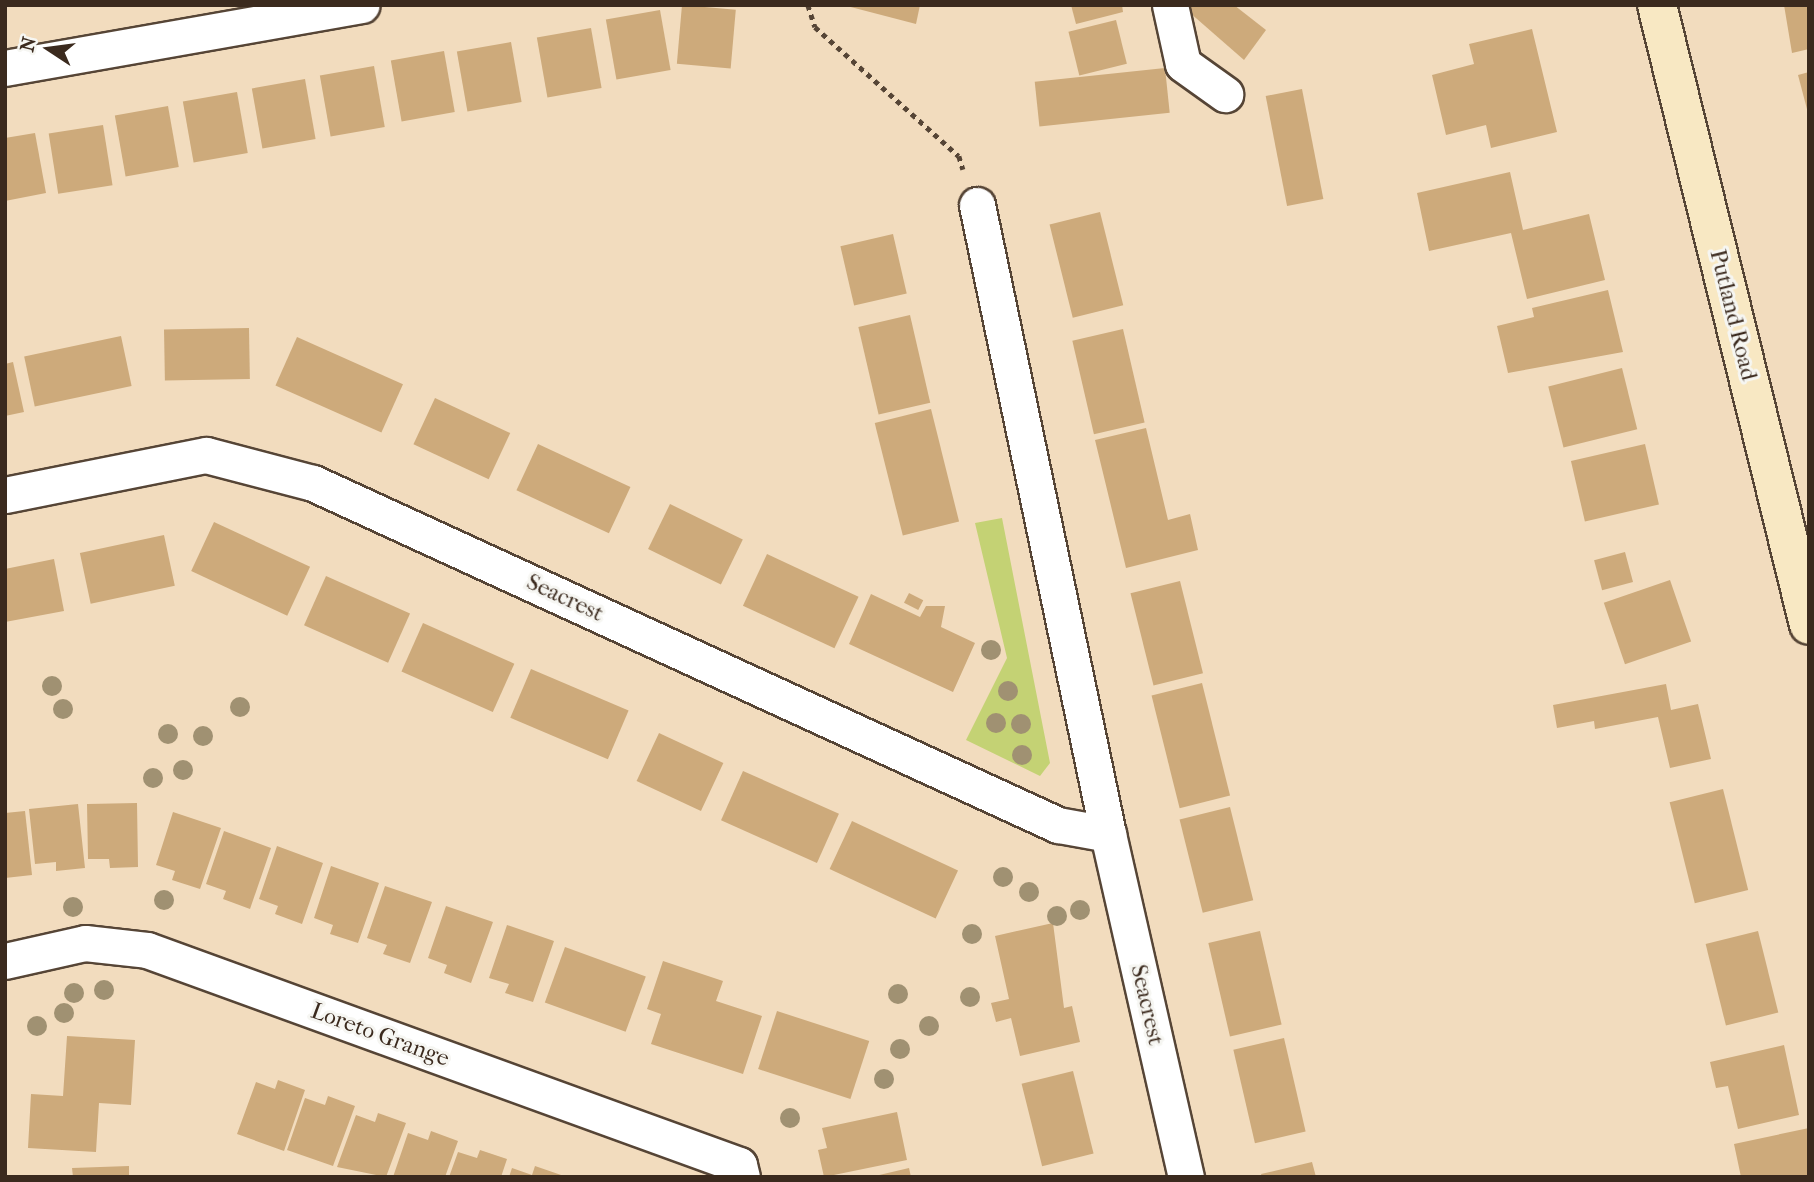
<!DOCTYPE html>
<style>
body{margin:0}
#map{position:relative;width:1814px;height:1182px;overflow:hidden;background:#f2dcbe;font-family:"IM FELL French Canon",serif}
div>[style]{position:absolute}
.green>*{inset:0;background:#c4d274}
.building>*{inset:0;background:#cdaa7b;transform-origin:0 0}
.path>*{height:4.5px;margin-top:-2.25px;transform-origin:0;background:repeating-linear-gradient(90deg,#564536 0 5px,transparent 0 10px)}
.roads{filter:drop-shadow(2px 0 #564536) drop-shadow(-2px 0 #564536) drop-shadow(0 2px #564536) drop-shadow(0 -2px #564536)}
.street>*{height:35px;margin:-17.5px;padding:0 17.5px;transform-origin:17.5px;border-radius:17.5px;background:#fff}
.secondary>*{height:38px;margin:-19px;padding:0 19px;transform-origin:19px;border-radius:19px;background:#f8e8c3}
.trees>*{width:20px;height:20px;margin:-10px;border-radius:50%;background:#a09172}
span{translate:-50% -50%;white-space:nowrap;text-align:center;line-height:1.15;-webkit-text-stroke:6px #f6f6f2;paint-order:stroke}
.street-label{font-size:23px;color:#3b2a1e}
.frame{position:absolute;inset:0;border:7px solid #3b2a1e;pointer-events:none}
.north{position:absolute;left:14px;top:14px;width:70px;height:70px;-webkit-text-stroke:5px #f6f6f2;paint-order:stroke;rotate:283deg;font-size:19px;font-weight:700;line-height:28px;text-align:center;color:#3b2a1e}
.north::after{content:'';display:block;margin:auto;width:24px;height:32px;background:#3b2a1e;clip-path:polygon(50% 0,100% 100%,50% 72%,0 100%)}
</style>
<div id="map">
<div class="green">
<div style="clip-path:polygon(1002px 518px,1050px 763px,1040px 776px,966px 740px,1007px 658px,975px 523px)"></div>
</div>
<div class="building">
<div style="left:682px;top:5px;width:54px;height:59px;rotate:5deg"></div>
<div style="clip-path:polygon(843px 5px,920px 5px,916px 24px)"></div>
<div style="clip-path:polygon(1071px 5px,1122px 5px,1123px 12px,1076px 24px)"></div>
<div style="clip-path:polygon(1181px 5px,1234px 5px,1266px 30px,1244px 60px)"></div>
<div style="clip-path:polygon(1784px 5px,1809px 5px,1809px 49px,1792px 53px)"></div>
<div style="left:660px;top:10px;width:61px;height:55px;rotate:80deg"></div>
<div style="left:1116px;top:20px;width:45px;height:49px;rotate:76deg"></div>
<div style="left:591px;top:28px;width:61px;height:55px;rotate:80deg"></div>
<div style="clip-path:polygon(1532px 29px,1557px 132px,1491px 148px,1486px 125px,1446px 135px,1432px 75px,1474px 64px,1469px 44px)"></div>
<div style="left:511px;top:42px;width:61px;height:55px;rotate:80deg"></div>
<div style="left:444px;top:51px;width:62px;height:54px;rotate:80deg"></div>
<div style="left:374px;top:66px;width:62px;height:55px;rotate:80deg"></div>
<div style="left:1165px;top:68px;width:45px;height:131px;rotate:84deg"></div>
<div style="clip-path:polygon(1809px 72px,1809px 113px,1808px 113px,1798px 75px)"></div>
<div style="left:305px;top:79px;width:61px;height:54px;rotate:80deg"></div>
<div style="left:1302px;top:89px;width:112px;height:37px;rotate:79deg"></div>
<div style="left:237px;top:92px;width:62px;height:55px;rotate:80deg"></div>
<div style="left:168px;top:106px;width:62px;height:54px;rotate:80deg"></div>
<div style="left:103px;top:125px;width:61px;height:55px;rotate:81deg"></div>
<div style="clip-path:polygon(35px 133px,46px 193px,5px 201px,5px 138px)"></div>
<div style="clip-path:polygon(1510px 172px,1523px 230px,1589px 214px,1605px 280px,1527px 299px,1511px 233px,1429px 251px,1417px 193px)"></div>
<div style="left:1100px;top:212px;width:96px;height:52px;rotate:76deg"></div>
<div style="left:893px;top:234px;width:61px;height:54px;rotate:77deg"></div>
<div style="clip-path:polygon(1608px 290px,1623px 352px,1508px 373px,1497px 326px,1534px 317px,1532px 308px)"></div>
<div style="left:910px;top:315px;width:90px;height:53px;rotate:77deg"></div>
<div style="left:249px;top:328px;width:51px;height:85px;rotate:89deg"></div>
<div style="left:1123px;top:329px;width:96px;height:52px;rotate:77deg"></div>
<div style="left:121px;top:336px;width:51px;height:99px;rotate:78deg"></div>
<div style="left:297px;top:337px;width:116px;height:53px;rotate:24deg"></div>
<div style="clip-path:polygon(13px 362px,24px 412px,5px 416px,5px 364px)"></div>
<div style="left:1622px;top:368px;width:63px;height:76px;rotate:76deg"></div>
<div style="left:435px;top:398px;width:83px;height:51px;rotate:25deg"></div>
<div style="left:931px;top:409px;width:116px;height:58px;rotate:76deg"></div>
<div style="clip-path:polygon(1146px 428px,1168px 520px,1190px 514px,1198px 550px,1126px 568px,1095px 440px)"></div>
<div style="left:538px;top:444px;width:102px;height:51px;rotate:25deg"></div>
<div style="left:1645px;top:444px;width:62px;height:76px;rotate:77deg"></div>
<div style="left:670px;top:504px;width:81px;height:50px;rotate:26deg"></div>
<div style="left:214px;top:522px;width:106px;height:54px;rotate:25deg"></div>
<div style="left:164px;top:535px;width:52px;height:86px;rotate:78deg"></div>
<div style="left:1625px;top:552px;width:31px;height:32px;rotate:75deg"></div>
<div style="left:767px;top:554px;width:101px;height:57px;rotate:25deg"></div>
<div style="clip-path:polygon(54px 559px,64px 611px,5px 622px,5px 569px)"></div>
<div style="left:326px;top:576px;width:92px;height:54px;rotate:24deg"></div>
<div style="left:1670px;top:580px;width:65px;height:70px;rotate:71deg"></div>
<div style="left:1180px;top:581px;width:95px;height:51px;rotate:76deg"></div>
<div style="left:909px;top:593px;width:16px;height:11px;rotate:27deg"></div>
<div style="clip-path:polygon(871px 594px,920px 617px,926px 606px,945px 606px,941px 627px,975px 643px,953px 692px,849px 644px)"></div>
<div style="left:423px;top:623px;width:100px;height:53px;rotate:24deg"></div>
<div style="left:531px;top:669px;width:106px;height:53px;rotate:23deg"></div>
<div style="left:1202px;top:683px;width:116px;height:52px;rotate:76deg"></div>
<div style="clip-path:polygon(1666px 684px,1671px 710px,1698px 704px,1711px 759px,1670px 768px,1658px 717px,1595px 729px,1594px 721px,1557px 728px,1553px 705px)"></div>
<div style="left:659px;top:733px;width:71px;height:53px;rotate:25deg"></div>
<div style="left:743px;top:771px;width:105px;height:54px;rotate:24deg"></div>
<div style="left:1723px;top:789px;width:104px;height:55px;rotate:76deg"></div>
<div style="clip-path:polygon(137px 803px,138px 867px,110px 868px,109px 859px,88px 859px,87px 804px)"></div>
<div style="clip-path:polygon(78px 804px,85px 868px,56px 871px,56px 862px,35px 864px,29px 809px)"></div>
<div style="left:1230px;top:807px;width:96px;height:52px;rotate:76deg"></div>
<div style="clip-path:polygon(25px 811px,32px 875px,5px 878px,5px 813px)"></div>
<div style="clip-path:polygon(173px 812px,221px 828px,200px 889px,172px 880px,175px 871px,156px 865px)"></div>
<div style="left:852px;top:821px;width:117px;height:53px;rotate:25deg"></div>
<div style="clip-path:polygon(224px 831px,271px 848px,250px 909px,223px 899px,226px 891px,206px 884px)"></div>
<div style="clip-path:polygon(277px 846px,323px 863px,302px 924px,275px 914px,278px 906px,259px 899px)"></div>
<div style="clip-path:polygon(331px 866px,379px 883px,358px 943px,330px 934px,333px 925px,314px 918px)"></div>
<div style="clip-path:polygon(385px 886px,432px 902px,410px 963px,383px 954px,387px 945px,367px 938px)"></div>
<div style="clip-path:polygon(446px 906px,493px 922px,471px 983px,444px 973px,447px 965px,428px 958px)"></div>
<div style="clip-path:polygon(1053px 923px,1064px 1008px,1072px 1006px,1080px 1042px,1020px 1056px,1011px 1018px,996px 1022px,991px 1003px,1009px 999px,995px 936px)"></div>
<div style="clip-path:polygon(507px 925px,554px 941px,533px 1002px,505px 993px,509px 984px,489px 978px)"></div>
<div style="left:1260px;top:931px;width:96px;height:53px;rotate:77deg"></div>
<div style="left:1758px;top:931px;width:84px;height:54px;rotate:76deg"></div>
<div style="left:565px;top:947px;width:86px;height:59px;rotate:20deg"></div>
<div style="clip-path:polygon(663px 961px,723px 981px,716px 1001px,762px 1016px,743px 1074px,651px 1044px,661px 1014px,647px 1009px)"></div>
<div style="left:777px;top:1011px;width:97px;height:61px;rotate:18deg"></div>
<div style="clip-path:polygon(67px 1036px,135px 1040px,131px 1105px,99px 1103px,96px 1152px,28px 1148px,31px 1094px,63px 1096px)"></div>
<div style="left:1284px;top:1038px;width:96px;height:52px;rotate:77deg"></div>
<div style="clip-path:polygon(1784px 1045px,1799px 1115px,1738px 1129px,1728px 1086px,1716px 1088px,1710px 1062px)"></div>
<div style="left:1073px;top:1071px;width:85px;height:53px;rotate:76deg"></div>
<div style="clip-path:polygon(278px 1080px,305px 1090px,284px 1151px,237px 1134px,256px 1082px,275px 1089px)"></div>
<div style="clip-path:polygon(328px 1096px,355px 1106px,333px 1166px,287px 1150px,305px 1098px,325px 1105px)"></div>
<div style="clip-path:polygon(897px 1112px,907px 1160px,824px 1177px,818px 1150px,827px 1148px,822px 1128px)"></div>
<div style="clip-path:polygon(378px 1113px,406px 1123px,386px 1177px,337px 1167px,356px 1115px,375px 1122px)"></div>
<div style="clip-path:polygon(1809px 1128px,1809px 1177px,1741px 1177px,1734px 1144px)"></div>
<div style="clip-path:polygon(431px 1131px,458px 1141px,445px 1177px,393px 1177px,408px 1133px,428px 1140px)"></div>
<div style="clip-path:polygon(480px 1150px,507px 1159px,501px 1177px,449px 1177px,458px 1152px,477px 1158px)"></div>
<div style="clip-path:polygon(1312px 1162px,1316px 1177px,1262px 1177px,1261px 1174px)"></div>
<div style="clip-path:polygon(129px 1166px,129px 1177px,73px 1177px,72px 1168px)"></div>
<div style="clip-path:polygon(535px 1166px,564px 1176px,564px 1177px,509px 1177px,512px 1168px,532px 1175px)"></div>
<div style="clip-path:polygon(909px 1168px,911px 1177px,875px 1177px,875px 1176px)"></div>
</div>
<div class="path">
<div style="left:808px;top:5px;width:23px;rotate:72deg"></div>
<div style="left:815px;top:27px;width:193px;rotate:41.9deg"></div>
<div style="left:959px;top:156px;width:14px;rotate:73deg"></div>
</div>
<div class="roads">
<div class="street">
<div style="left:1170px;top:5px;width:60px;rotate:77.6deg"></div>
<div style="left:1183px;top:64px;width:52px;rotate:35.5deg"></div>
<div style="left:5px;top:68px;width:362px;rotate:-10deg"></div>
<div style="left:977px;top:205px;width:642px;rotate:78.24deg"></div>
<div style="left:5px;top:495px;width:205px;rotate:-11.3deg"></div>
<div style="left:206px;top:455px;width:111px;rotate:14.7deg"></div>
<div style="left:313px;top:483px;width:820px;rotate:24.66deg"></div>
<div style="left:1058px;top:825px;width:51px;rotate:10.2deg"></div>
<div style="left:1108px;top:834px;width:352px;rotate:77.2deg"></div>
<div style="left:5px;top:961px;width:82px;rotate:-12.7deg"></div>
<div style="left:85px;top:943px;width:62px;rotate:6.4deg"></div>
<div style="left:147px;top:950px;width:630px;rotate:19.96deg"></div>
<div style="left:739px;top:1165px;width:12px;rotate:76deg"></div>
</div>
<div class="secondary">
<div style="left:1657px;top:5px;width:638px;rotate:76.22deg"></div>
</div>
</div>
<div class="trees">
<div style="left:991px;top:650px"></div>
<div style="left:52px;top:686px"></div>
<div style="left:1008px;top:691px"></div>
<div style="left:240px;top:707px"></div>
<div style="left:63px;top:709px"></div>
<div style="left:996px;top:723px"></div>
<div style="left:1021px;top:724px"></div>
<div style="left:168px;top:734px"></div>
<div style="left:203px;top:736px"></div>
<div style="left:1022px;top:755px"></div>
<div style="left:183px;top:770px"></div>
<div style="left:153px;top:778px"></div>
<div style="left:1003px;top:877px"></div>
<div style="left:1029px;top:892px"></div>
<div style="left:164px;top:900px"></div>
<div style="left:73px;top:907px"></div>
<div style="left:1080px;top:910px"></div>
<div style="left:1057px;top:916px"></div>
<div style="left:972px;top:934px"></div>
<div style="left:104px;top:990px"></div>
<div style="left:74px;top:993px"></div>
<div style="left:898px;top:994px"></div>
<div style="left:970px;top:997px"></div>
<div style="left:64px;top:1013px"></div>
<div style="left:37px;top:1026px"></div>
<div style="left:929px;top:1026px"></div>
<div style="left:900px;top:1049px"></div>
<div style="left:884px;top:1079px"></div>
<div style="left:790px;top:1118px"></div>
</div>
<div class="street-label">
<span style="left:1733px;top:315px;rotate:76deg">Putland Road</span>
<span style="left:565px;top:598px;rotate:25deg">Seacrest</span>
<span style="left:1147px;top:1005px;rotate:77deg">Seacrest</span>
<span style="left:380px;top:1035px;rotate:20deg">Loreto Grange</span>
</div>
<div class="frame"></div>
<div class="north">N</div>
</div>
